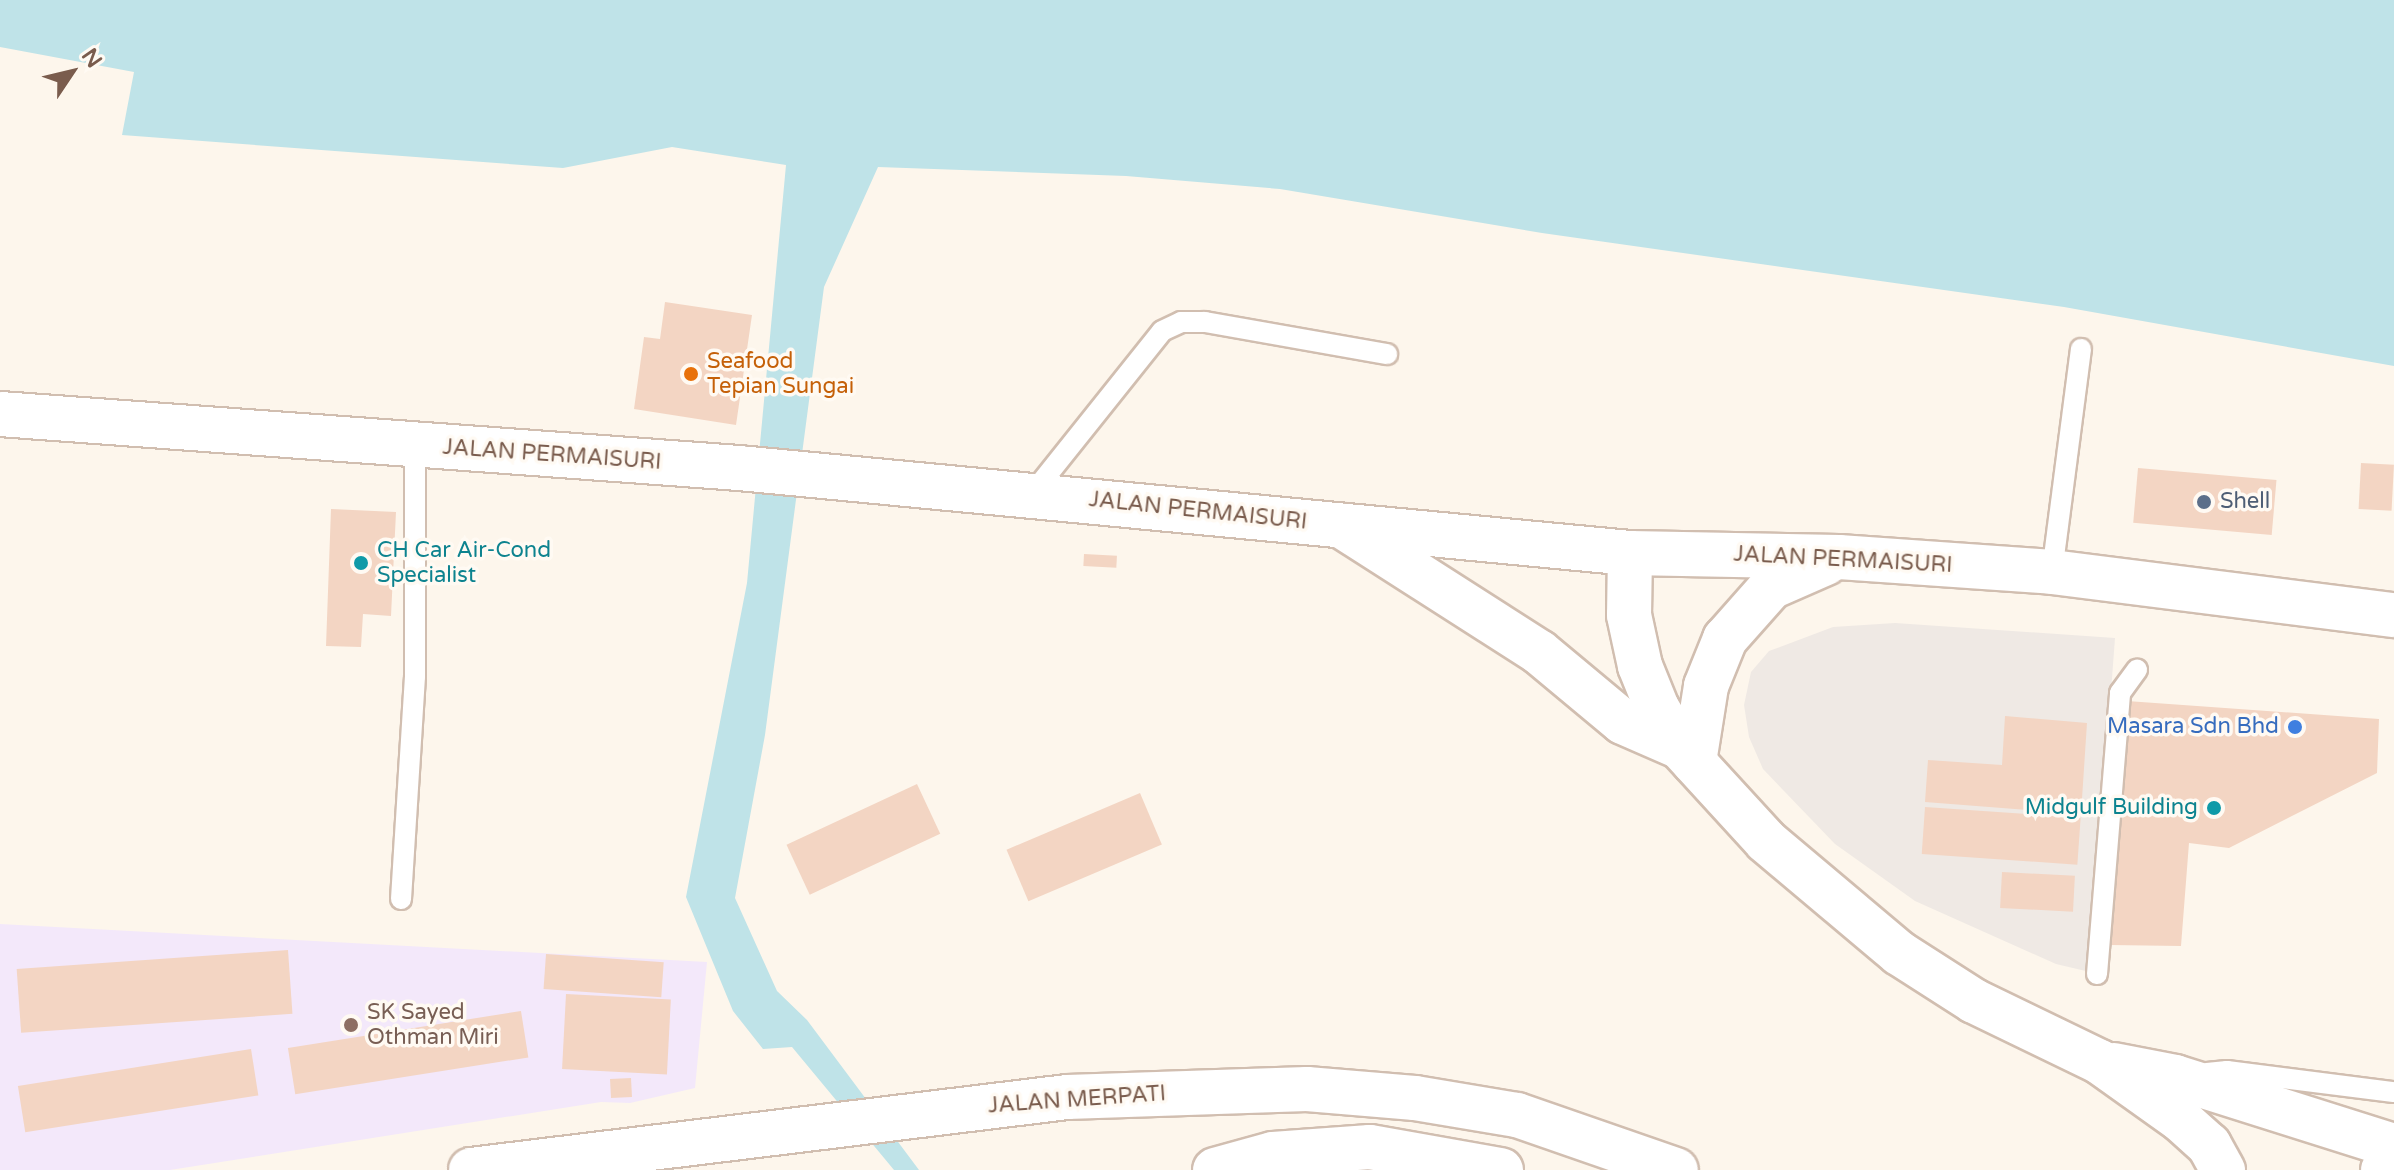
<!DOCTYPE html>
<style>
body{margin:0}
#map{position:relative;width:2394px;height:1170px;overflow:hidden;background:#fdf6ec;font-family:"Varela Round",sans-serif}
div>[style]{position:absolute}
.industrial>*{inset:0;background:#efe9e4}
.education>*{inset:0;background:#f3e8fa}
.water>*{inset:0;background:#bfe3e8}
.building>*{inset:0;background:#f3d5c3;transform-origin:0 0}
.roads{filter:drop-shadow(2px 0 #d1beb0) drop-shadow(-2px 0 #d1beb0) drop-shadow(0 2px #d1beb0) drop-shadow(0 -2px #d1beb0)}
.service>*{height:20px;margin:-10px;padding:0 10px;transform-origin:10px;border-radius:10px;background:#fff}
.tertiary>*{height:44px;margin:-22px;padding:0 22px;transform-origin:22px;border-radius:22px;background:#fff}
.secondary>*{height:44px;margin:-22px;padding:0 22px;transform-origin:22px;border-radius:22px;background:#fff}
.dots>*{width:22px;height:22px;translate:-50% -50%;box-sizing:border-box;border:4px solid #fffaf3;border-radius:50%}
span{translate:-50% -50%;white-space:nowrap;text-align:center;line-height:1.15;-webkit-text-stroke:7px #fffaf3;paint-order:stroke}
.food-label{font-size:22px;color:#c56008}
.left{translate:0 -50%;text-align:left}
.street-label{font-size:22px;color:#7a5c4d}
.service-label{font-size:22px;color:#4e5e75}
.culture-label{font-size:22px;color:#0d838f}
.right{translate:-100% -50%;text-align:right}
.shop-label{font-size:22px;color:#366cbe}
.education-label{font-size:22px;color:#785e54}
.north{position:absolute;left:32px;top:32px;width:80px;height:80px;-webkit-text-stroke:6px #fffaf3;paint-order:stroke;rotate:55deg;font-size:22px;font-weight:700;line-height:32px;text-align:center;color:#7a5c4d}
.north::after{content:'';display:block;margin:auto;width:28px;height:36px;background:#7a5c4d;clip-path:polygon(50% 0,100% 100%,50% 72%,0 100%)}
</style>
<div id="map">
<div class="industrial">
<div style="clip-path:polygon(1895px 623px,2115px 638px,2090px 972px,2056px 964px,1915px 901px,1835px 844px,1763px 769px,1749px 737px,1744px 705px,1751px 672px,1769px 651px,1833px 627px)"></div>
</div>
<div class="education">
<div style="clip-path:polygon(0 924px,707px 962px,695px 1088px,630px 1103px,601px 1102px,170px 1170px,0 1170px)"></div>
</div>
<div class="water">
<div style="clip-path:polygon(0 0,2394px 0,2394px 366px,2064px 307px,1542px 233px,1280px 189px,1126px 176px,878px 167px,824px 287px,765px 735px,735px 898px,777px 991px,807px 1020px,919px 1170px,894px 1170px,792px 1047px,763px 1049px,733px 1011px,686px 897px,747px 583px,786px 165px,672px 147px,563px 168px,122px 135px,134px 72px,0 47px)"></div>
</div>
<div class="building">
<div style="clip-path:polygon(665px 302px,752px 315px,736px 425px,634px 409px,644px 337px,660px 339px)"></div>
<div style="left:2361px;top:463px;width:33px;height:46px;rotate:3deg"></div>
<div style="left:2138px;top:468px;width:139px;height:55px;rotate:5deg"></div>
<div style="clip-path:polygon(331px 509px,396px 512px,391px 616px,363px 614px,361px 647px,326px 646px)"></div>
<div style="left:1084px;top:554px;width:33px;height:12px;rotate:3deg"></div>
<div style="clip-path:polygon(2127px 701px,2379px 719px,2377px 773px,2229px 848px,2189px 843px,2181px 946px,2110px 945px)"></div>
<div style="clip-path:polygon(2005px 716px,2087px 723px,2081px 814px,1925px 802px,1928px 760px,2002px 765px)"></div>
<div style="left:917px;top:784px;width:55px;height:144px;rotate:65deg"></div>
<div style="left:1140px;top:793px;width:56px;height:145px;rotate:67deg"></div>
<div style="left:1925px;top:807px;width:156px;height:47px;rotate:4deg"></div>
<div style="left:2002px;top:872px;width:73px;height:36px;rotate:3deg"></div>
<div style="left:288px;top:950px;width:64px;height:272px;rotate:86deg"></div>
<div style="left:546px;top:954px;width:118px;height:35px;rotate:4deg"></div>
<div style="left:566px;top:994px;width:105px;height:75px;rotate:3deg"></div>
<div style="left:521px;top:1011px;width:47px;height:236px;rotate:81deg"></div>
<div style="left:251px;top:1049px;width:47px;height:236px;rotate:81deg"></div>
<div style="left:631px;top:1078px;width:19px;height:21px;rotate:87deg"></div>
</div>
<div class="roads">
<div class="service">
<div style="left:1032px;top:494px;width:208px;rotate:-51.4deg"></div>
<div style="left:1162px;top:331px;width:21px;rotate:-25deg"></div>
<div style="left:1181px;top:322px;width:24px"></div>
<div style="left:1205px;top:322px;width:185px;rotate:10deg"></div>
<div style="left:2052px;top:572px;width:225px;rotate:-82.6deg"></div>
<div style="left:401px;top:899px;width:223px;rotate:-86.4deg"></div>
<div style="left:415px;top:676px;width:231px;rotate:-90deg"></div>
<div style="left:2097px;top:974px;width:282px;rotate:-85.3deg"></div>
<div style="left:2120px;top:693px;width:29px;rotate:-54deg"></div>
<div style="left:2207px;top:1073px;width:20px;rotate:-6deg"></div>
<div style="left:2227px;top:1071px;width:168px;rotate:7.2deg"></div>
</div>
<div class="tertiary">
<div style="left:0;top:414px;width:741px;rotate:4.18deg"></div>
<div style="left:739px;top:468px;width:895px;rotate:5.45deg"></div>
<div style="left:1630px;top:553px;width:209px;rotate:1.1deg"></div>
<div style="left:1839px;top:557px;width:214px;rotate:4deg"></div>
<div style="left:2052px;top:572px;width:345px;rotate:7.2deg"></div>
<div style="left:1342px;top:526px;width:234px;rotate:32.6deg"></div>
<div style="left:1539px;top:652px;width:109px;rotate:39.8deg"></div>
<div style="left:1623px;top:722px;width:62px;rotate:23.7deg"></div>
<div style="left:1630px;top:553px;width:62px;rotate:90.9deg"></div>
<div style="left:1629px;top:615px;width:52px;rotate:77.8deg"></div>
<div style="left:1640px;top:666px;width:45px;rotate:68deg"></div>
<div style="left:1657px;top:708px;width:45px;rotate:59.5deg"></div>
<div style="left:1680px;top:747px;width:127px;rotate:47.5deg"></div>
<div style="left:1766px;top:841px;width:174px;rotate:40.1deg"></div>
<div style="left:1899px;top:953px;width:89px;rotate:32.6deg"></div>
<div style="left:1974px;top:1001px;width:140px;rotate:25.8deg"></div>
<div style="left:2100px;top:1062px;width:100px;rotate:35.6deg"></div>
<div style="left:2181px;top:1120px;width:38px;rotate:42deg"></div>
<div style="left:2209px;top:1145px;width:29px;rotate:61deg"></div>
<div style="left:1694px;top:762px;width:77px;rotate:-81deg"></div>
<div style="left:1706px;top:686px;width:51px;rotate:-68deg"></div>
<div style="left:1725px;top:639px;width:69px;rotate:-48.5deg"></div>
<div style="left:1771px;top:587px;width:60px;rotate:-23.6deg"></div>
<div style="left:2114px;top:1065px;width:62px;rotate:11.1deg"></div>
<div style="left:2175px;top:1077px;width:230px;rotate:17.5deg"></div>
<div style="left:471px;top:1170px;width:600px;rotate:-6.98deg"></div>
<div style="left:1067px;top:1097px;width:240px;rotate:-1.9deg"></div>
<div style="left:1307px;top:1089px;width:108px;rotate:4.8deg"></div>
<div style="left:1415px;top:1098px;width:103px;rotate:9.5deg"></div>
<div style="left:1517px;top:1115px;width:168px;rotate:19.1deg"></div>
</div>
<div class="secondary">
<div style="left:1215px;top:1170px;width:60px;rotate:-15.4deg"></div>
<div style="left:1273px;top:1154px;width:97px;rotate:-4.1deg"></div>
<div style="left:1370px;top:1147px;width:133px;rotate:10deg"></div>
<div style="left:2383px;top:1170px;width:11px;rotate:-15deg"></div>
</div>
</div>
<div class="dots">
<div style="left:691px;top:374px;background:#e8710a"></div>
<div style="left:2204px;top:502px;background:#5c6f8a"></div>
<div style="left:361px;top:563px;background:#0f9aa8"></div>
<div style="left:2295px;top:727px;background:#3f7fe0"></div>
<div style="left:2214px;top:808px;background:#0f9aa8"></div>
<div style="left:351px;top:1025px;background:#8d6e63"></div>
</div>
<div class="food-label">
<span class="left" style="left:707px;top:374px">Seafood<br>Tepian Sungai</span>
</div>
<div class="street-label">
<span style="left:552px;top:455px;rotate:4deg">JALAN PERMAISURI</span>
<span style="left:1198px;top:511px;rotate:6deg">JALAN PERMAISURI</span>
<span style="left:1843px;top:560px;rotate:3deg">JALAN PERMAISURI</span>
<span style="left:1077px;top:1100px;rotate:-4deg">JALAN MERPATI</span>
</div>
<div class="service-label">
<span class="left" style="left:2220px;top:502px">Shell</span>
</div>
<div class="culture-label">
<span class="left" style="left:377px;top:563px">CH Car Air-Cond<br>Specialist</span>
<span class="right" style="left:2198px;top:808px">Midgulf Building</span>
</div>
<div class="shop-label">
<span class="right" style="left:2279px;top:727px">Masara Sdn Bhd</span>
</div>
<div class="education-label">
<span class="left" style="left:367px;top:1025px">SK Sayed<br>Othman Miri</span>
</div>
<div class="north">N</div>
</div>
